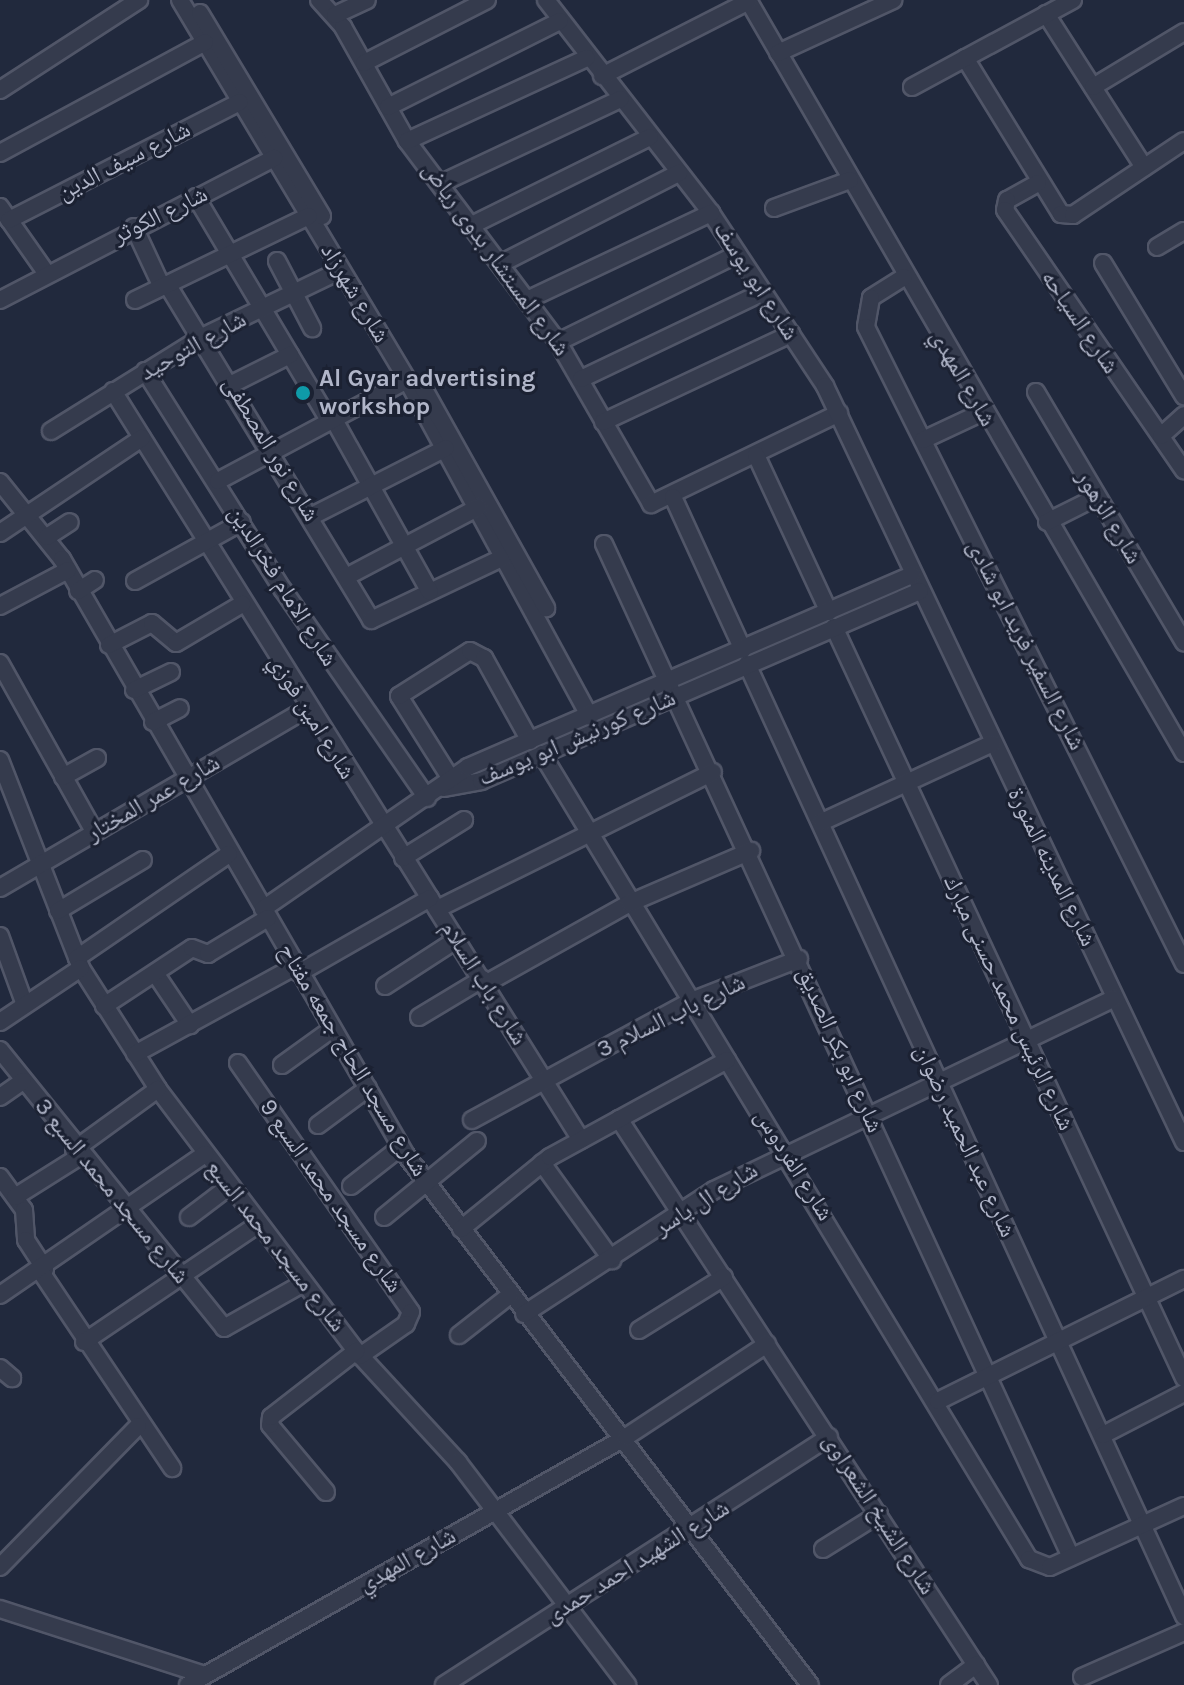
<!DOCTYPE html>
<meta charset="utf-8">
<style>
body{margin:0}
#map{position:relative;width:1184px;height:1685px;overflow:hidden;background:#21293d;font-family:Karla,"Noto Naskh Arabic",sans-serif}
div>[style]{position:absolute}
.roads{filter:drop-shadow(2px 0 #515668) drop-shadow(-2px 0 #515668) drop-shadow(0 2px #515668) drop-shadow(0 -2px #515668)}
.street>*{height:16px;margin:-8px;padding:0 8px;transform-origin:8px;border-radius:8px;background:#353b4d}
.dots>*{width:22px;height:22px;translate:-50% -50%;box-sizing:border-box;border:4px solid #1b2132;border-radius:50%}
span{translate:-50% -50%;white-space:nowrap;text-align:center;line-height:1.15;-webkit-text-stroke:6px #1b2132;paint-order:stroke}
.street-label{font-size:24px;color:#b1b6c9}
.poi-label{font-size:24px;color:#b1b6c9;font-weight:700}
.left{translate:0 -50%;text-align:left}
</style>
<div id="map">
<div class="roads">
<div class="street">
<div style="left:180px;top:0;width:443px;rotate:59.1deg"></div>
<div style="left:407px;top:380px;width:383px;rotate:61.5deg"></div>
<div style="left:319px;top:0;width:36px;rotate:48deg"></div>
<div style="left:343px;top:27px;width:131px;rotate:60.7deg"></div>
<div style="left:407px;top:141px;width:251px;rotate:53.1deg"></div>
<div style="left:558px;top:342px;width:187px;rotate:60.1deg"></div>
<div style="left:651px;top:504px;width:209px;rotate:-25.8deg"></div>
<div style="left:546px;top:0;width:269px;rotate:52.2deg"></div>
<div style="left:711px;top:213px;width:207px;rotate:56.6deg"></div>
<div style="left:825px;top:386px;width:837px;rotate:64.6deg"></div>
<div style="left:748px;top:0;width:870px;rotate:59.93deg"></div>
<div style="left:200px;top:13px;width:237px;rotate:59deg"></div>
<div style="left:1046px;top:14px;width:182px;rotate:57.4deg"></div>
<div style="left:335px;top:15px;width:35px;rotate:-25deg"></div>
<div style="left:778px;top:53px;width:127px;rotate:-24.7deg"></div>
<div style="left:965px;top:58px;width:183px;rotate:58.4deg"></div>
<div style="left:1061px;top:214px;width:12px;rotate:5deg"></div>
<div style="left:1073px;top:215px;width:133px;rotate:-33.7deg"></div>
<div style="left:364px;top:63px;width:138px;rotate:-27.1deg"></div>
<div style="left:602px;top:76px;width:165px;rotate:-27deg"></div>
<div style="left:912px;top:87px;width:183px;rotate:-28.4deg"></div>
<div style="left:1093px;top:87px;width:106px;rotate:-31.1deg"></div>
<div style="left:0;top:90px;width:166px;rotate:-32.9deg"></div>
<div style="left:388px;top:107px;width:192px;rotate:-26.6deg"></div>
<div style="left:407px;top:141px;width:198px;rotate:-24.8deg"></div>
<div style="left:0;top:153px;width:233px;rotate:-28.4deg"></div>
<div style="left:444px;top:182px;width:195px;rotate:-25.2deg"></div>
<div style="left:1038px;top:183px;width:35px;rotate:151deg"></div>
<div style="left:1007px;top:200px;width:10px;rotate:101deg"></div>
<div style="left:1005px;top:210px;width:316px;rotate:55.5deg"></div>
<div style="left:196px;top:197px;width:260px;rotate:59.2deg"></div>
<div style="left:0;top:207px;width:78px;rotate:54.9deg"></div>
<div style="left:774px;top:208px;width:81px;rotate:-20.2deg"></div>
<div style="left:9px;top:220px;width:259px;rotate:-27.1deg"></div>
<div style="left:474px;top:224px;width:196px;rotate:-26.3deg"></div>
<div style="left:134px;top:227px;width:66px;rotate:65deg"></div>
<div style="left:1157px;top:247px;width:31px;rotate:-31deg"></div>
<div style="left:277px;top:261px;width:76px;rotate:62.4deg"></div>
<div style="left:502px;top:263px;width:199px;rotate:-27deg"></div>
<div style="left:1103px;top:263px;width:156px;rotate:58.7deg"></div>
<div style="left:904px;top:277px;width:39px;rotate:148deg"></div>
<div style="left:871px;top:298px;width:29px;rotate:100deg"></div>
<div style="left:866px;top:327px;width:712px;rotate:63.47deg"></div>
<div style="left:167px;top:284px;width:393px;rotate:58.7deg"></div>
<div style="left:371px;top:620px;width:149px;rotate:-25.4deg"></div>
<div style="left:0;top:300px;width:309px;rotate:-27.4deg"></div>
<div style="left:135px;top:300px;width:193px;rotate:-25.8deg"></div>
<div style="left:527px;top:300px;width:204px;rotate:-25.3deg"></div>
<div style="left:558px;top:342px;width:200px;rotate:-26.1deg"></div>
<div style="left:145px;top:371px;width:259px;rotate:57.8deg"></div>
<div style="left:283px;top:590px;width:253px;rotate:55.3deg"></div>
<div style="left:581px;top:379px;width:202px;rotate:-25.5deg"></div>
<div style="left:232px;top:384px;width:65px;rotate:-26.6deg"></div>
<div style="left:421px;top:384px;width:257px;rotate:60.8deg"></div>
<div style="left:113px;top:391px;width:883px;rotate:58deg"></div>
<div style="left:1036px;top:392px;width:291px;rotate:59.4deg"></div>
<div style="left:333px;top:418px;width:199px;rotate:60.9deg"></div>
<div style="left:603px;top:422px;width:208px;rotate:-25.1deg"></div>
<div style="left:51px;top:431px;width:178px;rotate:-31.9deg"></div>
<div style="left:202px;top:337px;width:154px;rotate:-25.7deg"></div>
<div style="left:1161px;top:436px;width:31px;rotate:-42deg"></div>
<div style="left:923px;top:440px;width:66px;rotate:-25deg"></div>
<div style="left:756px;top:455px;width:173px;rotate:65.1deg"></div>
<div style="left:218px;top:481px;width:214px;rotate:-28.1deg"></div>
<div style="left:0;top:482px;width:99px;rotate:51.2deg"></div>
<div style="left:62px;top:559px;width:688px;rotate:60.01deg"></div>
<div style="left:406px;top:1155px;width:666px;rotate:52.68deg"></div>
<div style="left:673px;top:497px;width:168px;rotate:65.4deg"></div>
<div style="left:312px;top:516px;width:150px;rotate:-26.9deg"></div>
<div style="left:1047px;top:522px;width:56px;rotate:-26.6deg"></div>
<div style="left:0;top:533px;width:171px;rotate:-33.8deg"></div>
<div style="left:47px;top:537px;width:27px;rotate:-33deg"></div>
<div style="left:604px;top:544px;width:1115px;rotate:65.25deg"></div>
<div style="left:346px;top:577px;width:150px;rotate:-27.8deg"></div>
<div style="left:135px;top:581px;width:122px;rotate:-28.9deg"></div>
<div style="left:78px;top:591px;width:20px;rotate:-33deg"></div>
<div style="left:0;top:606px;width:77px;rotate:-27.9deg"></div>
<div style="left:834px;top:627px;width:829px;rotate:65.01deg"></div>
<div style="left:109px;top:645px;width:48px;rotate:-27.1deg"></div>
<div style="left:152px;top:623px;width:31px;rotate:40deg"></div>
<div style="left:176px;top:643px;width:77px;rotate:-30.6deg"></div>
<div style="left:0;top:663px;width:193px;rotate:60.8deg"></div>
<div style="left:747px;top:664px;width:1048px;rotate:65.34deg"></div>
<div style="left:134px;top:690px;width:41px;rotate:-25.9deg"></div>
<div style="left:153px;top:722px;width:30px;rotate:-27deg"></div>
<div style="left:542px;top:754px;width:941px;rotate:58.83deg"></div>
<div style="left:1029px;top:1559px;width:22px;rotate:21deg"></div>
<div style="left:1050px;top:1567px;width:147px;rotate:-24.5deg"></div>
<div style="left:0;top:760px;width:223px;rotate:68.7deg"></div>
<div style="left:81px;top:968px;width:143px;rotate:57.5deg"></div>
<div style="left:158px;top:1089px;width:328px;rotate:52.9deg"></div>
<div style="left:356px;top:1351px;width:151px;rotate:47.4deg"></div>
<div style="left:458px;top:1462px;width:280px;rotate:52.8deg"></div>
<div style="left:63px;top:777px;width:39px;rotate:-29deg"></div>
<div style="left:451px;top:779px;width:98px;rotate:-122.1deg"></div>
<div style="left:399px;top:696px;width:84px;rotate:-32.4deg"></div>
<div style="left:470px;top:651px;width:16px;rotate:27deg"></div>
<div style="left:484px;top:658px;width:95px;rotate:61deg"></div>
<div style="left:443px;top:788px;width:39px;rotate:-10deg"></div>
<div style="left:481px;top:781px;width:478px;rotate:-23.4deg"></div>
<div style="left:822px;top:822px;width:188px;rotate:-24.8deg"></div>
<div style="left:403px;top:858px;width:72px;rotate:-31.9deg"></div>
<div style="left:0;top:888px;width:355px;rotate:-30.3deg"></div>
<div style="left:263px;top:909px;width:249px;rotate:-34.7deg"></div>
<div style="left:468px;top:767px;width:484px;rotate:-23.4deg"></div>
<div style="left:437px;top:909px;width:308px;rotate:-26.4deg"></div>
<div style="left:58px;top:911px;width:99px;rotate:-31deg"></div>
<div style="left:0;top:936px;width:73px;rotate:70.1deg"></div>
<div style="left:77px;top:958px;width:184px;rotate:-34.4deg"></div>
<div style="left:155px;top:973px;width:63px;rotate:56.1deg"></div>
<div style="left:299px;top:973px;width:151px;rotate:-29.8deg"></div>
<div style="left:485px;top:984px;width:166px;rotate:-29.2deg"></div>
<div style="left:630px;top:903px;width:132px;rotate:-23.3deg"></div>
<div style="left:385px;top:986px;width:85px;rotate:-32.9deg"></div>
<div style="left:104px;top:1006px;width:105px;rotate:-33.4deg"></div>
<div style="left:192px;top:948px;width:17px;rotate:21deg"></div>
<div style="left:208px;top:954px;width:70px;rotate:-31deg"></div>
<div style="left:419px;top:1017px;width:74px;rotate:-31.1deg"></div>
<div style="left:0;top:1022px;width:97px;rotate:-33.7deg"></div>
<div style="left:0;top:1050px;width:357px;rotate:51.1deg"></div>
<div style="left:224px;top:1328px;width:92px;rotate:-29.4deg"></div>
<div style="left:135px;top:1054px;width:183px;rotate:-28.7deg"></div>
<div style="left:238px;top:1063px;width:303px;rotate:55.2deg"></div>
<div style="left:411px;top:1312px;width:13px;rotate:113deg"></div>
<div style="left:406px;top:1324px;width:56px;rotate:145.2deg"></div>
<div style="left:282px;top:1065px;width:62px;rotate:-35.8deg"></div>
<div style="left:0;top:1097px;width:28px;rotate:-35deg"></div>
<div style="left:619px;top:1119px;width:676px;rotate:56.83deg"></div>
<div style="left:472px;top:1120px;width:249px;rotate:-28.5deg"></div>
<div style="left:691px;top:1001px;width:116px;rotate:-21.3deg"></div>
<div style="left:318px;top:1125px;width:62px;rotate:-36.5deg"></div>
<div style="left:74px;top:1150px;width:104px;rotate:-36deg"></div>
<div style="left:542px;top:1163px;width:120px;rotate:54.2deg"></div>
<div style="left:0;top:1177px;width:41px;rotate:54deg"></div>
<div style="left:24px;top:1210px;width:30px;rotate:86deg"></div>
<div style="left:26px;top:1240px;width:35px;rotate:57deg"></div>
<div style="left:351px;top:1186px;width:63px;rotate:-38deg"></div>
<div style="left:15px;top:1197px;width:77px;rotate:-32.2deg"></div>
<div style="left:189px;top:1217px;width:51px;rotate:-37.1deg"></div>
<div style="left:384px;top:1217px;width:120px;rotate:-39.3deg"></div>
<div style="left:461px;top:1229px;width:114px;rotate:-39deg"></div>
<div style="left:550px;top:1157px;width:202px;rotate:-28.7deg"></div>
<div style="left:41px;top:1272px;width:236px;rotate:56.2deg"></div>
<div style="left:0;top:1295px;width:249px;rotate:-34.5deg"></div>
<div style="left:524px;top:1314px;width:227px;rotate:-33.1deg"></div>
<div style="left:714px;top:1190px;width:444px;rotate:-25.6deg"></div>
<div style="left:639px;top:1330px;width:100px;rotate:-31.9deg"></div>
<div style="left:459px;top:1335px;width:65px;rotate:-38.1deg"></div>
<div style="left:84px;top:1342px;width:210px;rotate:-34.1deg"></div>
<div style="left:0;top:1368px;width:16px;rotate:40deg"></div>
<div style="left:938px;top:1401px;width:275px;rotate:-26.4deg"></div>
<div style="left:1103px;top:1435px;width:91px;rotate:-27.4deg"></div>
<div style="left:326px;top:1492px;width:87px;rotate:-129.9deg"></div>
<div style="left:270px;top:1425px;width:8px;rotate:-83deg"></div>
<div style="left:271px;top:1417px;width:108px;rotate:-37.8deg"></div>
<div style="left:823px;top:1549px;width:66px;rotate:-32deg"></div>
<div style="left:0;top:1567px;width:197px;rotate:-45.6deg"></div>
<div style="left:0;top:1609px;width:214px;rotate:17.9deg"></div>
<div style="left:1082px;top:1677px;width:111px;rotate:-23.8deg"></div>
<div style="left:188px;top:1685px;width:503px;rotate:-29.52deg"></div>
<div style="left:626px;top:1437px;width:169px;rotate:-33.4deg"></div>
<div style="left:444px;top:1685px;width:458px;rotate:-32.8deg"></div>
<div style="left:949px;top:1685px;width:34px;rotate:-37deg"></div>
</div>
</div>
<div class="dots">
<div style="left:303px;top:393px;background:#0f9aa8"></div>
</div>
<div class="street-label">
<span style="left:124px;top:161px;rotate:-27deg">شارع سيف الدين</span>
<span style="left:160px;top:215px;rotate:-26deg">شارع الكوثر</span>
<span style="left:496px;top:259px;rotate:54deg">شارع المستشار بدوى رياض</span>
<span style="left:756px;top:281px;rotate:57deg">شارع ابو يوسف</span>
<span style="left:355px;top:293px;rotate:59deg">شارع شهرزاد</span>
<span style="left:1080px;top:322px;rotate:56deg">شارع السياحه</span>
<span style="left:193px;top:346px;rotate:-29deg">شارع التوحيد</span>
<span style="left:963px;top:378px;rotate:60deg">شارع المهدي</span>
<span style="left:271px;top:449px;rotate:59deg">شارع نور المصطفى</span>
<span style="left:1109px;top:517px;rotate:59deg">شارع الزهور</span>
<span style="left:283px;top:586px;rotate:58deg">شارع الامام فخرالدين</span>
<span style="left:1026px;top:645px;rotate:63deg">شارع السفير فريد ابو شادى</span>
<span style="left:312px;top:717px;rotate:58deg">شارع امين فوزي</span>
<span style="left:577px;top:738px;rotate:-23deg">شارع كورنيش ابو يوسف</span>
<span style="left:153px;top:798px;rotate:-30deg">شارع عمر المختار</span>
<span style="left:1052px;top:867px;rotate:64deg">شارع المدينه المنورة</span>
<span style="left:484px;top:983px;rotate:58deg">شارع باب السلام</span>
<span style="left:1009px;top:1003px;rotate:65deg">شارع الرئيس محمد حسنى مبارك</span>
<span style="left:671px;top:1016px;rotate:-26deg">شارع باب السلام 3</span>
<span style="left:840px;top:1050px;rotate:66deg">شارع ابو بكر الصديق</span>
<span style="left:353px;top:1060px;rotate:59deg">شارع مسجد الحاج جمعه مفتاح</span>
<span style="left:965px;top:1141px;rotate:65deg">شارع عبد الحميد رضوان</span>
<span style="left:794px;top:1165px;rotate:58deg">شارع الفردوس</span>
<span style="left:112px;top:1191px;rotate:51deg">شارع مسجد محمد السبع 3</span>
<span style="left:331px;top:1196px;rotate:55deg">شارع مسجد محمد السبع 9</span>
<span style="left:706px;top:1199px;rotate:-32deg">شارع ال ياسر</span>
<span style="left:276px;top:1246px;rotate:52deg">شارع مسجد محمد السبع</span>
<span style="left:879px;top:1514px;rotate:57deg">شارع الشيخ الشعراوى</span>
<span style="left:407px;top:1560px;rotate:-29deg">شارع المهدي</span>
<span style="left:637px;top:1562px;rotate:-32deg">شارع الشهيد احمد حمدى</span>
</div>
<div class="poi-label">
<span class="left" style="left:319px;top:393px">Al Gyar advertising<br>workshop</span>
</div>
</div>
